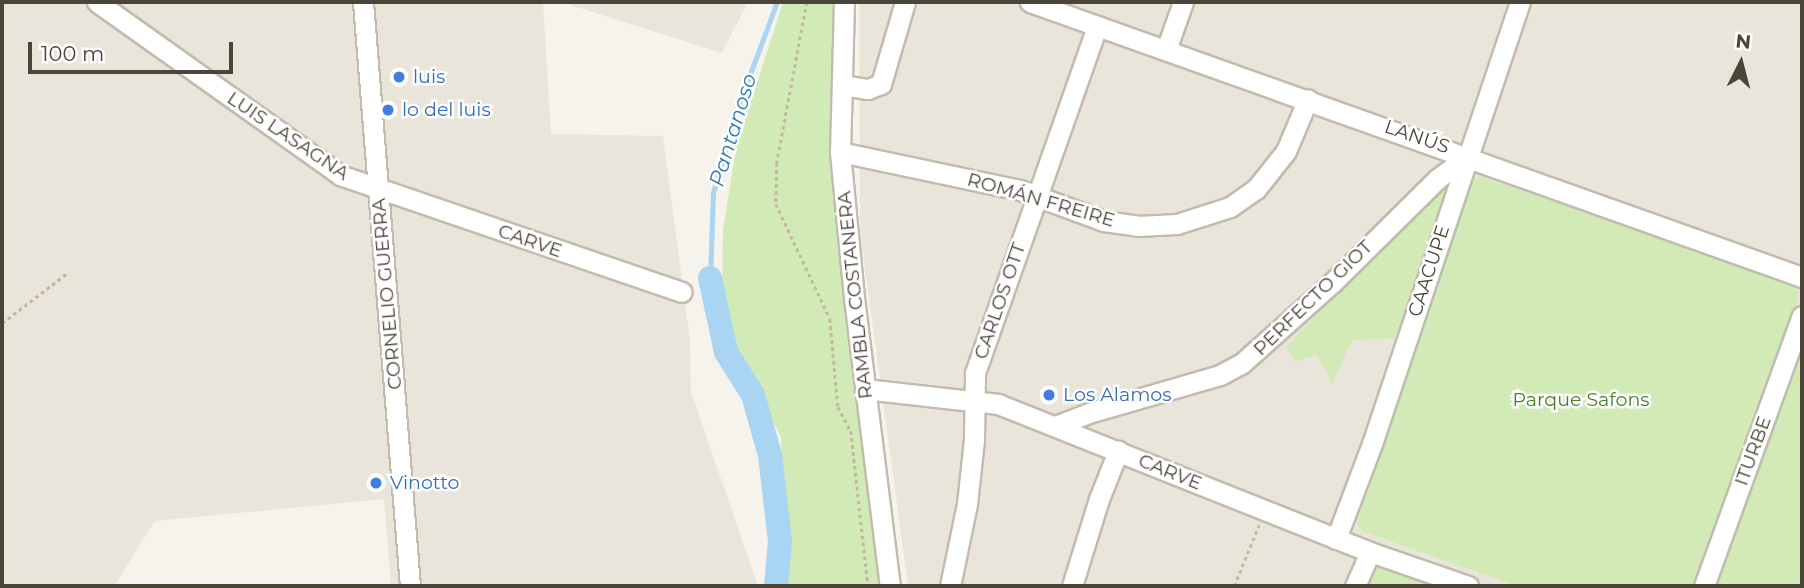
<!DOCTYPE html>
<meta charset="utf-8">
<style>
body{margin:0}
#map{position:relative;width:1804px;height:588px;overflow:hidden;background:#f6f3ec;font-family:Montserrat,sans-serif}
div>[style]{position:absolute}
.residential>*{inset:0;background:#eae5da}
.green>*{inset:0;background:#d2eab5}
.stream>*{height:4.5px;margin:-2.25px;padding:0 2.25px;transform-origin:2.25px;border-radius:2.25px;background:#a9d4f2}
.river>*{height:24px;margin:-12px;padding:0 12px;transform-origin:12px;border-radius:12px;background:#a9d4f2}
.path>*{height:2.5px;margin-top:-1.25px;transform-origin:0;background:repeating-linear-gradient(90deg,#c4b79f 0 3.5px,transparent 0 7px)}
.roads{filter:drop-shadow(2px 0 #c2bbae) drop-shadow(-2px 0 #c2bbae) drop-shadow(0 2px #c2bbae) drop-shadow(0 -2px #c2bbae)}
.minor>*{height:19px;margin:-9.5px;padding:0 9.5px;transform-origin:9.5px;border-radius:9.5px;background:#fff}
.dots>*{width:19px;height:19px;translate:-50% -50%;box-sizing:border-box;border:4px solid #fff;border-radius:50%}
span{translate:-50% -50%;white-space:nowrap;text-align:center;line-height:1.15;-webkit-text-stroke:5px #fff;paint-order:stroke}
.shop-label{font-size:19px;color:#366cbe}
.left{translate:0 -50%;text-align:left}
.street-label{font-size:19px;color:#4b4439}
.park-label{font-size:19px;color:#4a7f2a}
.water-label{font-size:21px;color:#2e7ab2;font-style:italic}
.frame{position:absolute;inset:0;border:4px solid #4b4439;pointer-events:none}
.north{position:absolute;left:1706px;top:28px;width:70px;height:70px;-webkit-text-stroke:5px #fff;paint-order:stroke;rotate:6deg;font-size:19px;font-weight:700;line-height:28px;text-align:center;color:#4b4439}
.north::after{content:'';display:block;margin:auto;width:24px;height:32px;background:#4b4439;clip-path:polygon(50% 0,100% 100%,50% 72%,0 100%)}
.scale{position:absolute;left:28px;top:42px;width:205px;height:32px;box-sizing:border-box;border:4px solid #4b4439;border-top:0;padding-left:9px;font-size:21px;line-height:24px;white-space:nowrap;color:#4b4439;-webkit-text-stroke:5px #fff;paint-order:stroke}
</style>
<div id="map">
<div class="residential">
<div style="clip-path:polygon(2px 2px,543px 2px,551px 134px,663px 136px,690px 341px,691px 392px,758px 586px,391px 586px,384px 499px,155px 521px,114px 586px,2px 586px)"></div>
<div style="clip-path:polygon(561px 2px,748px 2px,722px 53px)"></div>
<div style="clip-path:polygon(859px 2px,1802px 2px,1802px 586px,908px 586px,860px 231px)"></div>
</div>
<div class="green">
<div style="clip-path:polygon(783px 2px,837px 2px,881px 586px,788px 586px,781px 437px,734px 346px,722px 296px,723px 230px,736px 148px)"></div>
<div style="clip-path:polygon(1478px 176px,1788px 281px,1798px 291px,1798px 308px,1699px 586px,1517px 586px,1362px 531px,1357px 524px,1469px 185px)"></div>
<div style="clip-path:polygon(1450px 179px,1398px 338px,1352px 340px,1332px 384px,1317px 354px,1295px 362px,1287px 346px,1437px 186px)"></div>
<div style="clip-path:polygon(1802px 335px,1802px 586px,1713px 586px)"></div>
<div style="clip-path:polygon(1383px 566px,1440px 586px,1366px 586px,1373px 570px)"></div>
</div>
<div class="stream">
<div style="left:710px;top:278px;width:85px;rotate:-88deg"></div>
<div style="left:713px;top:193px;width:76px;rotate:-74.7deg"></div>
<div style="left:733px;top:120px;width:126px;rotate:-69.6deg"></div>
</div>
<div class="river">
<div style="left:710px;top:278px;width:76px;rotate:77.8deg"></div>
<div style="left:726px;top:352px;width:51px;rotate:57.9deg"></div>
<div style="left:753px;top:395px;width:62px;rotate:74.2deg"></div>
<div style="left:770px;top:455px;width:87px;rotate:83.4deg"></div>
<div style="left:780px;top:541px;width:45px;rotate:95.1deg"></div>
</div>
<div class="path">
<div style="left:807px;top:2px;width:164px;rotate:100.6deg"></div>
<div style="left:777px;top:163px;width:41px;rotate:91.4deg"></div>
<div style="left:776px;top:204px;width:127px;rotate:64.8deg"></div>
<div style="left:830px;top:319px;width:88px;rotate:84.8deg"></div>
<div style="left:838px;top:407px;width:27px;rotate:62deg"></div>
<div style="left:851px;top:431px;width:156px;rotate:83.7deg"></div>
<div style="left:2px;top:323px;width:81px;rotate:-37.4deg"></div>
<div style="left:1234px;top:586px;width:66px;rotate:-67.7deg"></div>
</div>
<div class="roads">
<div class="minor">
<div style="left:97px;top:2px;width:298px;rotate:35.4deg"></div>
<div style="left:340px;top:175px;width:361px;rotate:18.9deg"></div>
<div style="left:363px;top:2px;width:586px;rotate:85.4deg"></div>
<div style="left:844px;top:2px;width:150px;rotate:91.5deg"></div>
<div style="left:840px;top:152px;width:147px;rotate:84.5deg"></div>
<div style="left:854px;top:298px;width:290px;rotate:82.9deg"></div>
<div style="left:1030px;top:2px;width:820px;rotate:19.61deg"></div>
<div style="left:1166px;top:50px;width:51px;rotate:-70.5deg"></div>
<div style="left:842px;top:85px;width:26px;rotate:9deg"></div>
<div style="left:868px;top:89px;width:14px;rotate:-21deg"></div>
<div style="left:881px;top:84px;width:85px;rotate:-73.7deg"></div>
<div style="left:840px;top:152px;width:184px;rotate:11.9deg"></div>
<div style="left:1020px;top:190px;width:90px;rotate:20.3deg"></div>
<div style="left:1104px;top:221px;width:34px;rotate:8deg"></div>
<div style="left:1138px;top:226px;width:39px;rotate:-3deg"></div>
<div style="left:1177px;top:224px;width:56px;rotate:-17.8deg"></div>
<div style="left:1230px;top:207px;width:32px;rotate:-35deg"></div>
<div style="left:1256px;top:189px;width:48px;rotate:-51.7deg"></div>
<div style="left:1286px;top:151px;width:56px;rotate:-67.1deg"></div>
<div style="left:865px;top:389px;width:134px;rotate:6.4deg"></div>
<div style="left:998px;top:404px;width:400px;rotate:21.7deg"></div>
<div style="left:1370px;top:552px;width:104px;rotate:19.1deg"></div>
<div style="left:1055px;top:426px;width:36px;rotate:-21deg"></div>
<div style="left:1089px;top:413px;width:136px;rotate:-16.2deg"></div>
<div style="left:1220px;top:375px;width:24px;rotate:-28deg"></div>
<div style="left:1241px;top:364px;width:122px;rotate:-41.7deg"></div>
<div style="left:1332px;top:283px;width:148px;rotate:-44.7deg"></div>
<div style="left:1437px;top:179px;width:39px;rotate:-36deg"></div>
<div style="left:1336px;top:539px;width:105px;rotate:-69.3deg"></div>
<div style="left:1373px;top:441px;width:463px;rotate:-71.5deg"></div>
<div style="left:950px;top:586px;width:84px;rotate:-78.3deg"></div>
<div style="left:967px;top:504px;width:64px;rotate:-83.8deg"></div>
<div style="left:974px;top:440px;width:67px;rotate:-89.1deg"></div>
<div style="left:975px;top:373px;width:368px;rotate:-70.6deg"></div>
<div style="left:1072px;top:586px;width:91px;rotate:-72.8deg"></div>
<div style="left:1099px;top:499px;width:52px;rotate:-68.4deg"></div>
<div style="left:1355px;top:586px;width:37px;rotate:-66deg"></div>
<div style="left:1704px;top:586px;width:287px;rotate:-70.1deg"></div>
</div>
</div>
<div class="dots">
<div style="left:399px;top:77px;background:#3f7fe0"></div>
<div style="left:388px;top:110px;background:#3f7fe0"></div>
<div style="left:1049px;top:395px;background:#3f7fe0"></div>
<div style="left:376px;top:483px;background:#3f7fe0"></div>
</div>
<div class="shop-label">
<span class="left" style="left:413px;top:77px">luis</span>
<span class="left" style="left:402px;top:110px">lo del luis</span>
<span class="left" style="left:1063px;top:395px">Los Alamos</span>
<span class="left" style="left:390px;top:483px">Vinotto</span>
</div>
<div class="street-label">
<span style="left:288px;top:136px;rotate:34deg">LUIS LASAGNA</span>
<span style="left:1417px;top:137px;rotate:19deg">LANÚS</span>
<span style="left:1041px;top:200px;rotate:16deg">ROMÁN FREIRE</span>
<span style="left:530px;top:241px;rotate:19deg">CARVE</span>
<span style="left:1429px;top:271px;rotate:-72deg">CAACUPE</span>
<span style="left:387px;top:294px;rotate:-95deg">CORNELIO GUERRA</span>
<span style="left:855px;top:295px;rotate:-96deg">RAMBLA COSTANERA</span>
<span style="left:1313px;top:298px;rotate:-44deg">PERFECTO GIOT</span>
<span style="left:1000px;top:301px;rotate:-71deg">CARLOS OTT</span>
<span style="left:1753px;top:451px;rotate:-70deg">ITURBE</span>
<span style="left:1170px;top:472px;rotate:22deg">CARVE</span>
</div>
<div class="park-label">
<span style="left:1581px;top:400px">Parque Safons</span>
</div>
<div class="water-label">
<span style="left:733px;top:130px;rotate:-73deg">Pantanoso</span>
</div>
<div class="frame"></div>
<div class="north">N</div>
<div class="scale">100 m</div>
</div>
